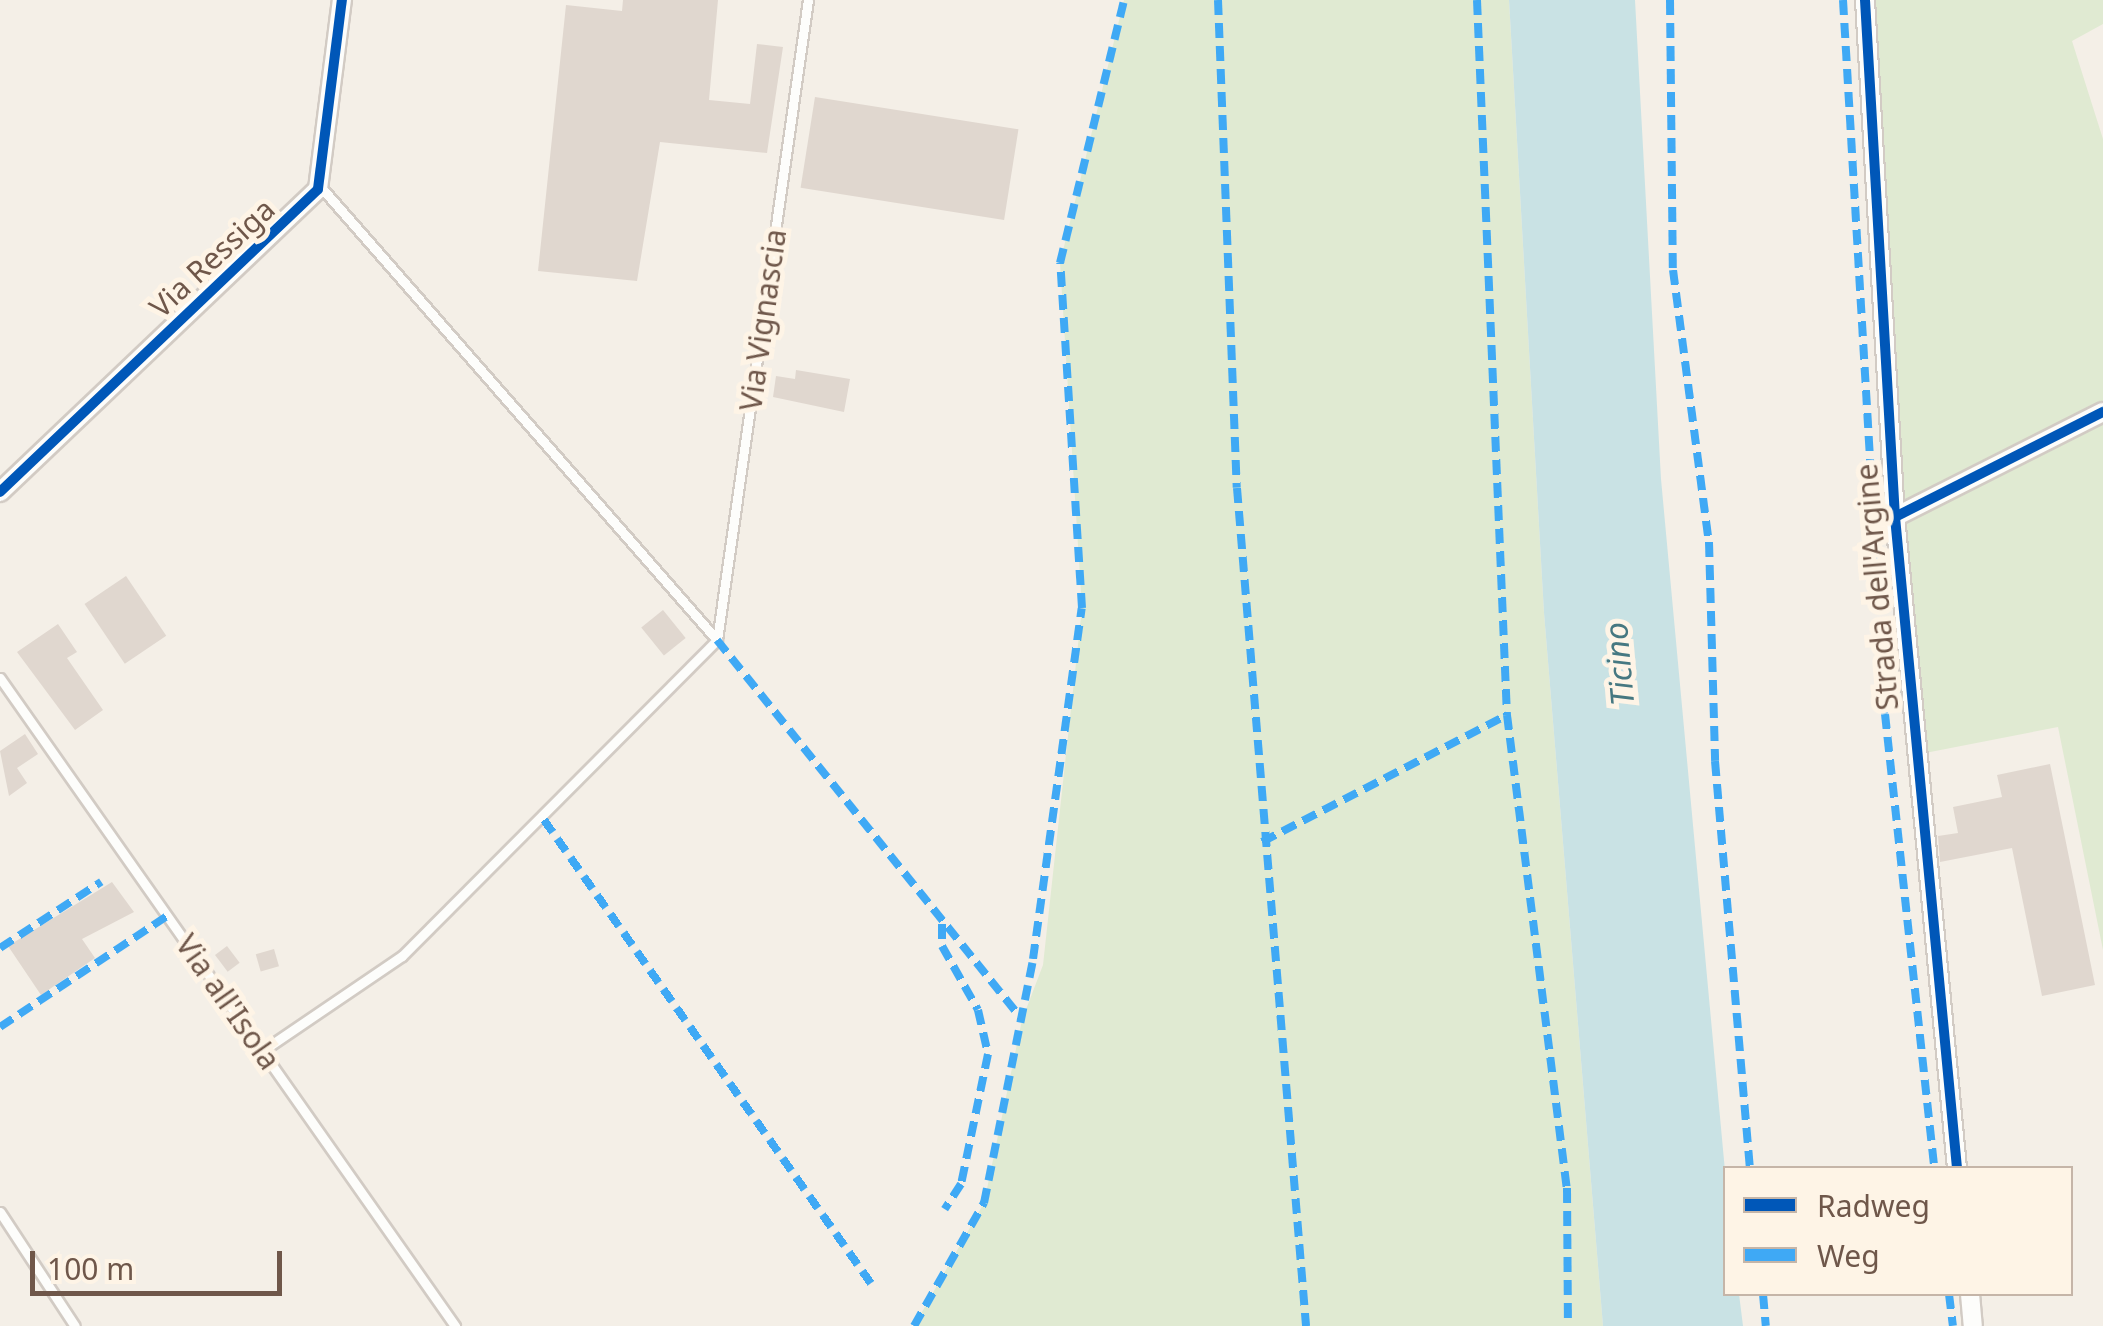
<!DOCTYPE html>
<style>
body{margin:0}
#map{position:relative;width:2103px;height:1326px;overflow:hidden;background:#f4efe7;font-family:"Noto Sans",sans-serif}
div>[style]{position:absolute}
.green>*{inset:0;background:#e0ead2}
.water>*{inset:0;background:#c9e2e4}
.building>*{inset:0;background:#e0d7cf;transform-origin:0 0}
.roads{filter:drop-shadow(2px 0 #d2cbc4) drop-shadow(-2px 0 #d2cbc4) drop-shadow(0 2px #d2cbc4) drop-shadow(0 -2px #d2cbc4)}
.service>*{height:9px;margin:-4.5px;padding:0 4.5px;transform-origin:4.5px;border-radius:4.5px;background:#fdfdfb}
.minor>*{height:18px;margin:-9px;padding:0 9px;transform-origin:9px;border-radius:9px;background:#fdfdfb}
.quiet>*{height:8px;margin-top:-4px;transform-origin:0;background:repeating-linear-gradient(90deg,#3fa9f5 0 15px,transparent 0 23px)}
.cycleway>*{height:10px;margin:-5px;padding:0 5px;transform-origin:5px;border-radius:5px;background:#0057b8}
span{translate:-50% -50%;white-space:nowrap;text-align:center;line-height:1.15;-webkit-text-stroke:10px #fef4e6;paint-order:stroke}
.street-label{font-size:30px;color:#6f574a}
.water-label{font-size:32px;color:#467881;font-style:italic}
.legend{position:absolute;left:1723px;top:1166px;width:350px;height:130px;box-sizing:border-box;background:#fef4e6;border:2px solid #c5b5a8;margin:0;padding:12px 18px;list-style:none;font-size:30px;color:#6f574a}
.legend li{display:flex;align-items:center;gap:20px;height:50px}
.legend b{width:50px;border:2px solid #c5b5a8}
.scale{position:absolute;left:30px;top:1251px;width:252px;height:45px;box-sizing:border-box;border:5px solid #6f574a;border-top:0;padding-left:12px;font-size:30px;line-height:35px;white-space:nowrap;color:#6f574a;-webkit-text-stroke:8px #fef4e6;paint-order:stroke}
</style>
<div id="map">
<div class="green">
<div style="clip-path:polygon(1124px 0,1509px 0,1544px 613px,1603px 1326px,914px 1326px,984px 1203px,1022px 1020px,1043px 965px,1082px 608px,1060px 263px)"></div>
<div style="clip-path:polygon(1871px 0,2103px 0,2103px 24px,2072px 41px,2103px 139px,2103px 403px,1905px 508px)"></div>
<div style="clip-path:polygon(2103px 419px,2103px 950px,2058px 727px,1920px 754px,1905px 524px)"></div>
</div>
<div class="water">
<div style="clip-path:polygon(1509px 0,1635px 0,1661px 479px,1725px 1171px,1726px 1294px,1739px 1294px,1743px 1326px,1603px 1326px,1544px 613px)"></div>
</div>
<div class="building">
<div style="clip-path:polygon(623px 0,718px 0,709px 100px,750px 104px,757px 44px,783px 47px,767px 153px,660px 142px,637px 281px,538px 271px,566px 5px,622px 11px)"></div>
<div style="left:815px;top:97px;width:206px;height:92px;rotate:9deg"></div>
<div style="clip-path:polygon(796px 370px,850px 379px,844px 412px,773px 397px,776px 376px,795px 379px)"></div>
<div style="left:126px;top:576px;width:72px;height:50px;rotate:56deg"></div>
<div style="left:663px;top:610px;width:36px;height:28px;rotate:51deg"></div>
<div style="clip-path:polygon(58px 624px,77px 652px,67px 658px,103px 710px,75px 730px,17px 652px)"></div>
<div style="clip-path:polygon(25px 734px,38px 754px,17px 768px,27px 783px,9px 796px,0 751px)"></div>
<div style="clip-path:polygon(2050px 764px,2095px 985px,2042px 996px,2012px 848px,1940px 862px,1938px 836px,1958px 833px,1953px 807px,2002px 797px,1997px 775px)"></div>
<div style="clip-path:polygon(112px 882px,134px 912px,82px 939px,95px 958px,41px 995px,8px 946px)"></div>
<div style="left:227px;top:946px;width:21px;height:15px;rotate:53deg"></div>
<div style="left:274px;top:949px;width:18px;height:19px;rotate:74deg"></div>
</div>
<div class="roads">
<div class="service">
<div style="left:717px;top:640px;width:646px;rotate:-81.91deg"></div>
<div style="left:0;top:678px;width:792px;rotate:54.92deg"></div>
<div style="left:262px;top:1051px;width:169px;rotate:-34.2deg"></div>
<div style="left:402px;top:956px;width:446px;rotate:-45.1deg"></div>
<div style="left:717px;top:640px;width:603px;rotate:-131.17deg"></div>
<div style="left:0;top:1212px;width:136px;rotate:56.7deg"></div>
</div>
<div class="minor">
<div style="left:1865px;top:0;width:518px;rotate:86.68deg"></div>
<div style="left:1895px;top:517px;width:654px;rotate:84.56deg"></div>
<div style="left:0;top:492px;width:439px;rotate:-43.6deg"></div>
<div style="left:318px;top:189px;width:191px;rotate:-82.8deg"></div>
<div style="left:1895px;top:517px;width:233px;rotate:-26.8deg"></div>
<div style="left:1970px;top:1294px;width:32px;rotate:85deg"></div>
</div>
</div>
<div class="quiet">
<div style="left:1218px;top:0;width:488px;rotate:87.8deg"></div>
<div style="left:1237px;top:488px;width:841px;rotate:85.29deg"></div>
<div style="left:1477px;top:0;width:716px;rotate:87.6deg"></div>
<div style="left:1507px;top:715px;width:477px;rotate:82.8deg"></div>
<div style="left:1567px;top:1188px;width:138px;rotate:89.6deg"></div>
<div style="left:1670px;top:0;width:270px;rotate:89.4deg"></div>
<div style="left:1673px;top:270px;width:274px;rotate:82.5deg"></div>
<div style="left:1709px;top:542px;width:219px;rotate:88.4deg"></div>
<div style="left:1715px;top:761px;width:409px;rotate:85.1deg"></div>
<div style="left:1843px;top:0;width:715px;rotate:86.63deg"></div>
<div style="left:1885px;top:714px;width:457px;rotate:83.8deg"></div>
<div style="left:717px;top:640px;width:487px;rotate:51.2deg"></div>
<div style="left:544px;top:820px;width:569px;rotate:54.8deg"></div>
<div style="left:1262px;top:842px;width:276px;rotate:-27.4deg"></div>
<div style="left:942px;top:924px;width:22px;rotate:90deg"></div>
<div style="left:942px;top:946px;width:73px;rotate:60.6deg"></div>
<div style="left:978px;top:1010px;width:45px;rotate:77.2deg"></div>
<div style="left:988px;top:1054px;width:133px;rotate:101.7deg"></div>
<div style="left:961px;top:1184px;width:30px;rotate:123deg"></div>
<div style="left:0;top:948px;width:121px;rotate:-33.2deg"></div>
<div style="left:0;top:1027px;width:201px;rotate:-33.6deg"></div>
<div style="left:1763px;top:1294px;width:32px;rotate:85deg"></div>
<div style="left:1949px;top:1294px;width:32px;rotate:83deg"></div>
<div style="left:914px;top:1326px;width:142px;rotate:-60.4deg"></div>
<div style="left:984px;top:1203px;width:249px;rotate:-78.6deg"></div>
<div style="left:1033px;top:959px;width:354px;rotate:-82.1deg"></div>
<div style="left:1082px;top:608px;width:346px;rotate:-93.6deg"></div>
<div style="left:1060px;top:263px;width:271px;rotate:-76.3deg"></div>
</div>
<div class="cycleway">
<div style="left:1865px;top:0;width:518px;rotate:86.68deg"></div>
<div style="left:1895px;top:517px;width:654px;rotate:84.56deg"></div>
<div style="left:0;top:492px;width:439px;rotate:-43.6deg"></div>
<div style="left:318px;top:189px;width:191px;rotate:-82.8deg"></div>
<div style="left:1895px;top:517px;width:233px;rotate:-26.8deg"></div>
</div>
<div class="street-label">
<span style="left:212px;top:258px;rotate:-43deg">Via Ressiga</span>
<span style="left:763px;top:320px;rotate:-82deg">Via Vignascia</span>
<span style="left:1877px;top:587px;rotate:-95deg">Strada dell'Argine</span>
<span style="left:228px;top:1002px;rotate:55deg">Via all'Isola</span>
</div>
<div class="water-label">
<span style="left:1619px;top:664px;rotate:-95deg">Ticino</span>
</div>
<ul class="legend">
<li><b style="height:12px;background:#0057b8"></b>Radweg</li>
<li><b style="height:12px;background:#3fa9f5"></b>Weg</li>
</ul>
<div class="scale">100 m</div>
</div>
